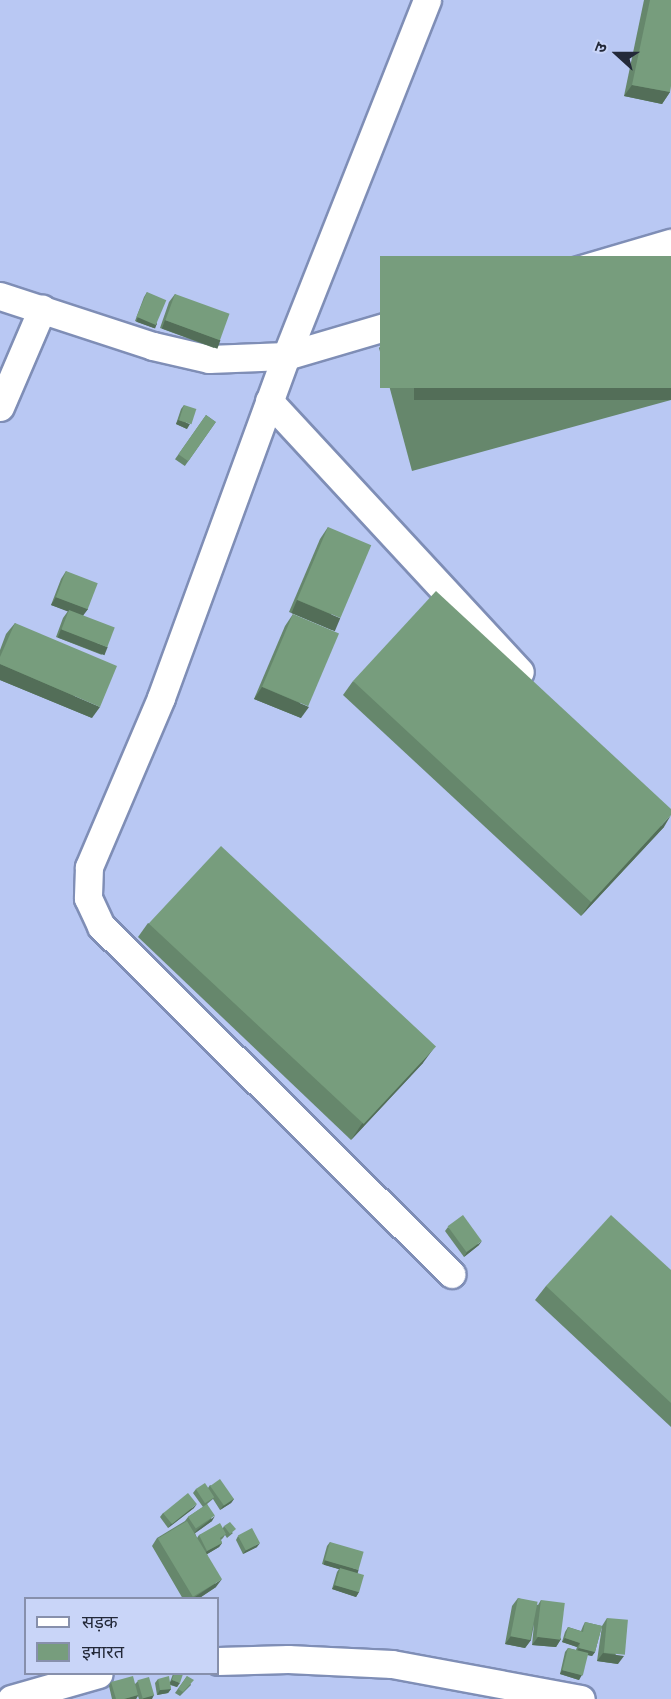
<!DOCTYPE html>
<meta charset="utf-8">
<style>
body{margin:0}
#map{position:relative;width:671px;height:1699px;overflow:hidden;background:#b9c8f3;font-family:Manrope,"Noto Sans Devanagari",sans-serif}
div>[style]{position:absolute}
.roads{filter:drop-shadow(2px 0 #7f8eb6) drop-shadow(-2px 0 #7f8eb6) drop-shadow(0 2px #7f8eb6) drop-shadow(0 -2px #7f8eb6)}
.minor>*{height:27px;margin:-13.5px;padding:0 13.5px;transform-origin:13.5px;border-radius:13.5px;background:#fff}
.wall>*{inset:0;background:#66876c;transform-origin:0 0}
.shaded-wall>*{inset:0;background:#536e58;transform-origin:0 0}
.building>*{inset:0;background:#779d7d;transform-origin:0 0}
span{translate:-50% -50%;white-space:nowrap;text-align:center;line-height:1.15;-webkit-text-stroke:4.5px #c9d5f8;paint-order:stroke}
.legend{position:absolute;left:24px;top:1597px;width:195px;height:78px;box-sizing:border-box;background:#c9d5f8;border:2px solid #8790ac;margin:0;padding:8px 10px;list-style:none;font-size:18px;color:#232939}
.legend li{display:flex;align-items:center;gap:12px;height:30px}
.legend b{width:30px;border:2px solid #8790ac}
.north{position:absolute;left:587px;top:24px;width:60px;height:60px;-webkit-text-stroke:4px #c9d5f8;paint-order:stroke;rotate:291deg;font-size:16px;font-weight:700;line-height:24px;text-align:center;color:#232939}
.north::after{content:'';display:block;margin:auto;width:21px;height:27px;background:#232939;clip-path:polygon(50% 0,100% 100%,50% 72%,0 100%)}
</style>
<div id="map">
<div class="roads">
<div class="minor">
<div style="left:427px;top:0;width:383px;rotate:111.6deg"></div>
<div style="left:286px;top:356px;width:364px;rotate:110.1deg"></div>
<div style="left:161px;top:698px;width:184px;rotate:113.1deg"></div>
<div style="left:89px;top:867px;width:31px;rotate:92deg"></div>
<div style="left:88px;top:898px;width:31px;rotate:65deg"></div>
<div style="left:101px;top:926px;width:494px;rotate:44.8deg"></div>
<div style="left:0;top:296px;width:161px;rotate:18.1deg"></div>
<div style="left:153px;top:346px;width:57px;rotate:13.1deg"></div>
<div style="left:209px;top:359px;width:77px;rotate:-2.2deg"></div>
<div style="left:286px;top:356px;width:401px;rotate:-16.4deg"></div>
<div style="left:269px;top:401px;width:369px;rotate:47.2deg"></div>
<div style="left:0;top:407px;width:107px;rotate:-66.8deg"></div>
<div style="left:218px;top:1661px;width:70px;rotate:-1.6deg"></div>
<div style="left:288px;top:1659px;width:104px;rotate:2.8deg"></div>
<div style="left:392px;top:1664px;width:192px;rotate:10.5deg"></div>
<div style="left:11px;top:1699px;width:91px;rotate:-16deg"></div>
</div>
</div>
<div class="wall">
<div style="clip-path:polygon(644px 0,671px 0,670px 92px,662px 104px,624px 96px)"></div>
<div style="clip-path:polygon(671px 256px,671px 400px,412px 471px,379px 348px,390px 333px)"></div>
<div style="clip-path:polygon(147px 292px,157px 324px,154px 328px,135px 321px,144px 297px)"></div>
<div style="clip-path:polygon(175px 294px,220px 340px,214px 348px,160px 328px,169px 302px)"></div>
<div style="clip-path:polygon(184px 405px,187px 429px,176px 424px,181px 409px)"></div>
<div style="left:206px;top:415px;width:12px;height:54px;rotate:35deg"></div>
<div style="clip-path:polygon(328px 527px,332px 630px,289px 612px,320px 539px)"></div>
<div style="clip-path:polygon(66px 571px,88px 609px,83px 615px,102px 655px,56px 637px,63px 618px,68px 611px,51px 605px,61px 579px)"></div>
<div style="clip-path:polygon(293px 614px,301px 718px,254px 699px,285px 626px)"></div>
<div style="clip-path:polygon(15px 623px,92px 718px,0 680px,0 650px,6px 634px)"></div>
<div style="clip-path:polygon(353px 681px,664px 827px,581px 916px,343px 695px)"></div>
<div style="clip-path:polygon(148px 923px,423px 1063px,351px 1140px,138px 937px)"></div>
<div style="clip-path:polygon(448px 1227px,479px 1245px,464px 1257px,445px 1231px)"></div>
<div style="clip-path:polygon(671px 1270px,671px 1427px,535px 1300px,546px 1286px)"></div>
<div style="clip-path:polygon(210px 1485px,234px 1499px,231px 1503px,220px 1510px,213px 1499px,207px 1504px,212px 1521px,195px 1533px,197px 1538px,199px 1535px,223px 1528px,224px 1526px,233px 1533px,227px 1538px,225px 1535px,223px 1538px,221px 1540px,222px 1543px,219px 1547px,207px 1554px,216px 1587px,198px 1599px,183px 1599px,152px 1546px,157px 1538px,185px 1521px,188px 1517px,203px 1507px,193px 1493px,196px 1489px,208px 1488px)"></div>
<div style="clip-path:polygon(194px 1508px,168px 1528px,160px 1517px,163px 1513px)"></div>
<div style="clip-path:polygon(238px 1536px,257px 1547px,243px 1554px,236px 1540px)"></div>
<div style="clip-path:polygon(330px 1542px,357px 1573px,359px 1592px,356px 1597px,332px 1589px,337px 1572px,339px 1569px,322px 1564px,327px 1546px)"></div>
<div style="clip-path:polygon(518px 1598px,538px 1605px,541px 1600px,561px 1639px,556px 1647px,532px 1645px,534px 1624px,531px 1640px,525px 1648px,505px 1644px,512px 1606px)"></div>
<div style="clip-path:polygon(607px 1618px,618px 1664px,597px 1661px,602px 1626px,595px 1652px,592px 1656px,587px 1655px,579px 1680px,560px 1674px,565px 1652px,568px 1648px,576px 1650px,577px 1647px,562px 1642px,565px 1632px,568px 1627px,581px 1631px,583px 1626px,585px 1622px,602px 1626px)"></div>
<div style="clip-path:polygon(173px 1674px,182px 1674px,177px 1687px,170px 1685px,171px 1689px,168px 1693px,157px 1695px,155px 1683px,158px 1679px,170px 1682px)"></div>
<div style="clip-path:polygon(187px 1676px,191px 1685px,180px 1696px,175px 1693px)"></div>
<div style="clip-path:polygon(138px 1681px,154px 1695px,151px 1699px,139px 1699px,138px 1696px,136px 1699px,112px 1699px,109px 1686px,111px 1682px,135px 1684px)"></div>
</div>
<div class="shaded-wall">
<div style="clip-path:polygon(632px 85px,670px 92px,662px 104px,624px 96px)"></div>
<div style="left:138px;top:317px;width:20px;height:5px;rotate:20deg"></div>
<div style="left:165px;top:320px;width:59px;height:9px;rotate:20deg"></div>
<div style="left:671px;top:388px;width:12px;height:257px;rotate:90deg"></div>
<div style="clip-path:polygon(178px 420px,190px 424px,187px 429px,176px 424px)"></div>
<div style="clip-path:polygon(56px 597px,88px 609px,82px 617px,51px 605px)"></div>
<div style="left:297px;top:600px;width:47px;height:14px;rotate:23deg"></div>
<div style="left:61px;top:629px;width:50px;height:9px;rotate:21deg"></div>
<div style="clip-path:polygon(0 664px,100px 707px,92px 718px,0 680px)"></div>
<div style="clip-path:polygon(262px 687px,309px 707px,301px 718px,254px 699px)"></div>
<div style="clip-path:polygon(671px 815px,664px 827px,581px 916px,591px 902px)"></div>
<div style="clip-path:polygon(434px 1048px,423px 1063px,351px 1140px,361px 1125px)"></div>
<div style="clip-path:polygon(482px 1241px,479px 1245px,464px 1257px,467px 1252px)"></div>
<div style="clip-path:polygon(234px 1499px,231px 1503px,220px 1510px,223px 1506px)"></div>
<div style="clip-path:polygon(197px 1504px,194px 1508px,168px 1528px,171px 1524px)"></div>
<div style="clip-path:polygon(215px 1516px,212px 1521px,194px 1534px,197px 1530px)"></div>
<div style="clip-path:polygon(222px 1543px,219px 1547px,204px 1556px,207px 1551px)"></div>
<div style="clip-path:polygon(260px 1543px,257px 1547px,243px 1554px,246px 1550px)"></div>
<div style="left:325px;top:1560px;width:35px;height:5px;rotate:16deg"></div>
<div style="clip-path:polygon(222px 1579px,216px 1587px,198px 1599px,192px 1599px)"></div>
<div style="clip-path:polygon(335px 1585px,359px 1592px,356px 1597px,332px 1589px)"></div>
<div style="clip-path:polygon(511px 1636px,531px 1640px,525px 1648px,505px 1644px)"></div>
<div style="clip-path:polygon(538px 1637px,561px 1639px,556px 1647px,532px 1645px)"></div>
<div style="clip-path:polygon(565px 1638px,580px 1643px,577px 1647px,562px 1642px)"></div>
<div style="clip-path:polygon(579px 1648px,595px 1652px,592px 1656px,576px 1652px)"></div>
<div style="clip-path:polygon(603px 1653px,624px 1656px,618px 1664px,597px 1661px)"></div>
<div style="clip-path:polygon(562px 1670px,582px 1675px,579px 1680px,560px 1674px)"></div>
<div style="clip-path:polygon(172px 1680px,180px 1683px,177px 1687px,169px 1684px)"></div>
<div style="clip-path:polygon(171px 1689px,168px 1693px,157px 1695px,160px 1690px)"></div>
<div style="clip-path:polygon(138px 1695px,136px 1699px,124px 1699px)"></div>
<div style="clip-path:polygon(154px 1695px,152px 1699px,143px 1699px,143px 1698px)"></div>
</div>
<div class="building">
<div style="clip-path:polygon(650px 0,671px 0,671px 86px,670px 92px,632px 85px)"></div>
<div style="left:671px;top:256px;width:132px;height:291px;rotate:90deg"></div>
<div style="left:147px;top:292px;width:21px;height:27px;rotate:23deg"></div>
<div style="left:175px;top:294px;width:58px;height:28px;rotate:20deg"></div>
<div style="left:184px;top:405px;width:13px;height:16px;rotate:18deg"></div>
<div style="left:206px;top:415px;width:12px;height:48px;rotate:35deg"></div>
<div style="left:328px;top:527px;width:47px;height:79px;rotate:23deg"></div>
<div style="left:66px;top:571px;width:34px;height:28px;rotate:21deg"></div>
<div style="clip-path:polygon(436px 591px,671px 809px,671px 815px,591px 902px,353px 681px)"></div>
<div style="left:69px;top:610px;width:49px;height:21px;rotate:21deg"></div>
<div style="left:293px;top:614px;width:50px;height:79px;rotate:23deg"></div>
<div style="clip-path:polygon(15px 623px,117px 666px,100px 707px,0 664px,0 657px)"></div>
<div style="left:221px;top:846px;width:294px;height:106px;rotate:43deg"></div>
<div style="left:463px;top:1215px;width:32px;height:19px;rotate:54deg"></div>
<div style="clip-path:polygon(611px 1215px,671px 1270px,671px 1403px,546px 1286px)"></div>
<div style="left:220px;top:1479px;width:24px;height:12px;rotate:55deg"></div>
<div style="left:205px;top:1483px;width:17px;height:11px;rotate:57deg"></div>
<div style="left:188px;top:1493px;width:14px;height:32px;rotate:51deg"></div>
<div style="left:207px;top:1504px;width:14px;height:23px;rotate:56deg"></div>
<div style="left:187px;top:1521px;width:68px;height:34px;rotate:59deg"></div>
<div style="clip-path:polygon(230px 1522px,236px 1529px,230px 1534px,224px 1526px)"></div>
<div style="clip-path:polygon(220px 1523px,226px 1534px,220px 1538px,222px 1543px,207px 1551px,199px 1535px)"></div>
<div style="left:252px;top:1528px;width:17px;height:16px;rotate:62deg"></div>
<div style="left:330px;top:1542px;width:35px;height:19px;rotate:16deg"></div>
<div style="left:340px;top:1568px;width:25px;height:18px;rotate:16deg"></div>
<div style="left:518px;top:1598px;width:20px;height:39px;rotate:11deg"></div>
<div style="left:541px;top:1600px;width:24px;height:37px;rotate:7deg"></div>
<div style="left:607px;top:1618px;width:21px;height:35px;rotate:5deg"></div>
<div style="clip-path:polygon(585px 1622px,602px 1626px,595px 1652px,579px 1648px,580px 1643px,565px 1638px,568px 1627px,583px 1632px)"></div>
<div style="left:568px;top:1648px;width:21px;height:23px;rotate:14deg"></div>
<div style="clip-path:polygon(174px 1674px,183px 1674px,180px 1683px,172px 1680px)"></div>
<div style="clip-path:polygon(133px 1676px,138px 1695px,124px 1699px,116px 1699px,111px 1682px)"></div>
<div style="clip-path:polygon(169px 1676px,171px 1689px,160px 1690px,158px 1679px)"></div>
<div style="clip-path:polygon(187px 1676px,194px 1680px,183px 1692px,178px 1689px)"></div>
<div style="left:149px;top:1677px;width:19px;height:12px;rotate:74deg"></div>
</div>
<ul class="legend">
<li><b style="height:8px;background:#fff"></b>सड़क</li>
<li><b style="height:16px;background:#779d7d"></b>इमारत</li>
</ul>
<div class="north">उ</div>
</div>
